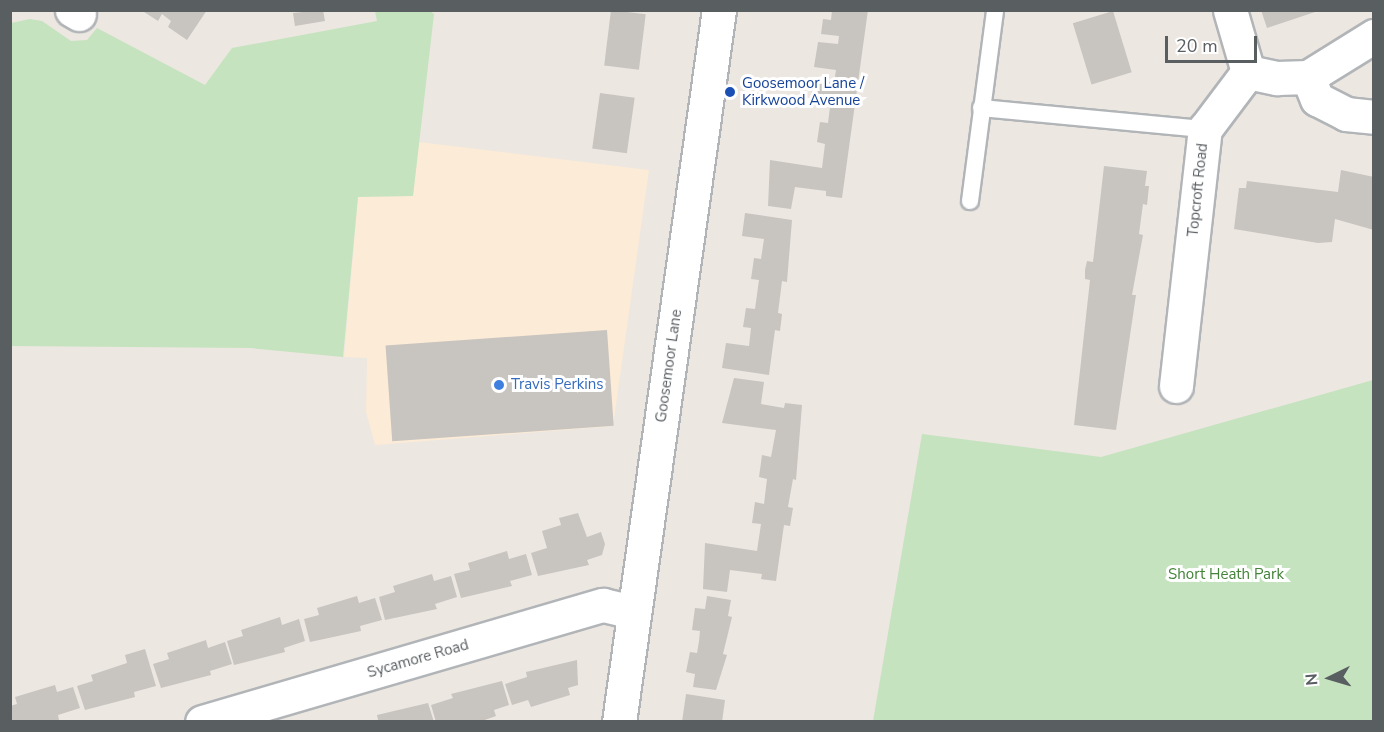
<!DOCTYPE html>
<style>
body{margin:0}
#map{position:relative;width:1384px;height:732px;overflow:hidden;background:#ece7e1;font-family:"Nunito Sans",sans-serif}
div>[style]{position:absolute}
.commercial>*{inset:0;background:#fcebd6}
.green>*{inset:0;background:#c5e3be}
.building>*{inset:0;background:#c8c4c0;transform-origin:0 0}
.roads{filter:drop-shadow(2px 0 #b2b5b8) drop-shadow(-2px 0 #b2b5b8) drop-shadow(0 2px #b2b5b8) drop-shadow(0 -2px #b2b5b8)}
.lane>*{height:16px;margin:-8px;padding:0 8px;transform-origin:8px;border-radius:8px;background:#fff}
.street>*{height:33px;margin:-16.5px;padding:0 16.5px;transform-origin:16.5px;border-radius:16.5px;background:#fff}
.dots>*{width:16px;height:16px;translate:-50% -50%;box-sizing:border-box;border:3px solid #fff;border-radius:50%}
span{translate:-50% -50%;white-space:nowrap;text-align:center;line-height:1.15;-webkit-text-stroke:6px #fff;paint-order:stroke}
.transit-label{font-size:15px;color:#164399}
.left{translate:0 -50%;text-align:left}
.street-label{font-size:15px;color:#595e61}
.shop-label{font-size:15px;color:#366cbe}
.park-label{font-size:15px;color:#438238}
.frame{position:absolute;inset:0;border:12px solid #595e61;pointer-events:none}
.north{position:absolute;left:1300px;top:648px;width:60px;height:60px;-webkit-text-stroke:4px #fff;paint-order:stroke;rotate:265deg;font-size:16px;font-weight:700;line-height:24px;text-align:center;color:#595e61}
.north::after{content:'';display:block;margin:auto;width:21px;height:27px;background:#595e61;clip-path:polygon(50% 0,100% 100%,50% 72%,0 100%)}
.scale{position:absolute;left:1165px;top:36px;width:92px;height:27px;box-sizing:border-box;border:3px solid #595e61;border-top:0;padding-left:8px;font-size:18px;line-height:21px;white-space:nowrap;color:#595e61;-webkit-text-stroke:4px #fff;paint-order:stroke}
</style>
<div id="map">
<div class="commercial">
<div style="clip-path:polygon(419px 142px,649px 170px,613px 426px,375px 445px,366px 412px,367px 358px,344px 357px,358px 196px,413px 195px)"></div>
</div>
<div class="green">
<div style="clip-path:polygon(375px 11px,430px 11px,434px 14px,413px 196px,358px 197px,343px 357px,250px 348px,11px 346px,11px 23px,30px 19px,42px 21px,71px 41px,87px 40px,97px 28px,205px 85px,232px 48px,377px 21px)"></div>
<div style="clip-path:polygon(1373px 380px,1373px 721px,873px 721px,922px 434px,1101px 457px)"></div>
</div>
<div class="building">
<div style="clip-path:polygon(141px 10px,207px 10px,187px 40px,168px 27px,171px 21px,162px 14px,158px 21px)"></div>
<div style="clip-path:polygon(323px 10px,325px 21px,295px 26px,293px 13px)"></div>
<div style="left:611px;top:10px;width:35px;height:56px;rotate:7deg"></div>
<div style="clip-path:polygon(832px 10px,868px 10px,842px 198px,826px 196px,826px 191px,795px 187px,791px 209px,768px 206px,770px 160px,822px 168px,825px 144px,817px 142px,820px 122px,828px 123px,830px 107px,810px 104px,813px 80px,834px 83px,836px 70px,814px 67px,818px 42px,838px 44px,839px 36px,821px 34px,823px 19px,831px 20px)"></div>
<div style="clip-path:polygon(1261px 10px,1318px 10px,1318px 11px,1267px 28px)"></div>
<div style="left:1113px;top:11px;width:64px;height:42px;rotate:73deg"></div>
<div style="left:600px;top:93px;width:35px;height:56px;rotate:8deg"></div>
<div style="clip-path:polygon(1104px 166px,1147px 171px,1145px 186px,1149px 186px,1147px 205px,1143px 204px,1139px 234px,1143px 235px,1132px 295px,1136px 295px,1116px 430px,1074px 425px,1090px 280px,1085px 279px,1085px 270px,1087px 261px,1093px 262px)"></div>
<div style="clip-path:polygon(1341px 170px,1374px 177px,1374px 230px,1335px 219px,1332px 242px,1318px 243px,1234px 229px,1239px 188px,1246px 188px,1247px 181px,1338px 192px)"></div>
<div style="clip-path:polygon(745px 213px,792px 220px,787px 282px,782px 281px,778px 313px,782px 314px,780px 331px,775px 330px,769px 375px,722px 368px,726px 343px,749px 346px,751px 328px,743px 327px,746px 308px,755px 309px,759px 280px,751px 279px,754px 258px,761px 259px,764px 239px,742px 236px)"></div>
<div style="left:607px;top:330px;width:96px;height:222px;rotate:86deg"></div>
<div style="clip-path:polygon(734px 378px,764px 382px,761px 404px,784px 408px,785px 403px,802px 405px,796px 480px,793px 479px,788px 507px,793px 508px,790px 526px,784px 525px,776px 581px,761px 579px,762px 574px,730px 570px,727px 592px,703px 589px,705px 543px,757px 551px,761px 524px,752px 523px,755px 502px,764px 504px,767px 479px,759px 477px,762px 455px,771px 457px,776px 430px,722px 423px)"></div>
<div style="clip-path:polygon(578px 513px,587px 537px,601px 532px,605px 544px,602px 555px,587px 560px,589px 565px,538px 576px,531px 553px,547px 548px,542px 531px,561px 525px,559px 518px)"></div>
<div style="clip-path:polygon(507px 551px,509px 559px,526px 554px,532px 575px,510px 581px,512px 586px,461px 598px,454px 574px,470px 570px,468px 563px)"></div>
<div style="clip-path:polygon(432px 574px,434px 581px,451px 576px,457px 597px,435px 604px,437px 609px,385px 620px,379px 597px,395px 592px,393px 586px)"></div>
<div style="clip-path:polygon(357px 596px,359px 603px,375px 598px,382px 620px,360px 626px,361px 631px,310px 642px,304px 619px,319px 615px,317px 608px)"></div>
<div style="clip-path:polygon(707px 596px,731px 600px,728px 616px,732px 617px,723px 654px,727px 655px,716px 690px,693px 687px,695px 674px,686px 672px,690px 652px,697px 653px,699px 641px,700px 631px,692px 630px,695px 608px,705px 609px)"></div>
<div style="clip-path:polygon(280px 617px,282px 625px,299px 619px,305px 641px,284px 648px,285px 652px,234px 665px,227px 641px,243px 636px,241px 630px)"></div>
<div style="clip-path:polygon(206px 640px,208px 648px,225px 642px,232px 664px,210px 671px,211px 675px,161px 688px,153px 664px,169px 659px,167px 653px)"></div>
<div style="clip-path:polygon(145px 649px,156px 686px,134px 692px,135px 697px,85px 710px,77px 686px,93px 681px,91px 675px,127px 663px,125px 655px)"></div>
<div style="clip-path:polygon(577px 660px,578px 685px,568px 688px,570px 695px,531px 707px,528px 700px,512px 705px,505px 684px,527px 677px,526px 672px)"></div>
<div style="clip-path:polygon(502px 681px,509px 705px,494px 710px,496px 716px,479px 722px,436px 722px,431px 705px,453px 698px,451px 694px)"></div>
<div style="clip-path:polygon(55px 685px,57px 692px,73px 687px,80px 708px,58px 715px,59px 720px,53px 722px,10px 722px,10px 706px,17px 704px,15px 697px)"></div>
<div style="clip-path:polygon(686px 694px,725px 700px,722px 722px,682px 722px)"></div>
<div style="clip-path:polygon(428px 703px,434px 722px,374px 722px,378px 720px,377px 715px)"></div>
</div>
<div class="roads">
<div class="lane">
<div style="left:981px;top:108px;width:225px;rotate:5.4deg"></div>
<div style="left:970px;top:201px;width:193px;rotate:-82.5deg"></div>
</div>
<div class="street">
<div style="left:72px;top:10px;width:8px;rotate:30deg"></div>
<div style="left:1248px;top:72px;width:30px;rotate:12deg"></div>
<div style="left:1277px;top:78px;width:31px;rotate:-2deg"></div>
<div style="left:1308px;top:77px;width:78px;rotate:-31.8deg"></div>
<div style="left:1308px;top:77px;width:24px;rotate:68deg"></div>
<div style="left:1317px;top:99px;width:33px;rotate:27deg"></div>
<div style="left:1346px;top:114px;width:28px;rotate:6deg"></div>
<div style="left:1176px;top:386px;width:259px;rotate:-83.6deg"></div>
<div style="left:1205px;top:129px;width:71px;rotate:-53deg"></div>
<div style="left:1248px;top:72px;width:65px;rotate:-106.2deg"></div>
<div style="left:202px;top:722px;width:418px;rotate:-16.3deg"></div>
<div style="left:603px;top:605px;width:32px;rotate:13deg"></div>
<div style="left:619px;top:722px;width:719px;rotate:-82.01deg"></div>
</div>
</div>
<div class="dots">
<div style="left:730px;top:92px;background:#1a4fb4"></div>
<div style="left:499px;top:385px;background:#3f7fe0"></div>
</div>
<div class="transit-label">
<span class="left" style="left:742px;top:92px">Goosemoor Lane /<br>Kirkwood Avenue</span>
</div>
<div class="street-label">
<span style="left:1198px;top:190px;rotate:-84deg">Topcroft Road</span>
<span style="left:669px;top:366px;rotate:-82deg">Goosemoor Lane</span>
<span style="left:418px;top:659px;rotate:-16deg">Sycamore Road</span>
</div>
<div class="shop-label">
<span class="left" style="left:511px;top:385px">Travis Perkins</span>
</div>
<div class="park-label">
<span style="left:1226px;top:575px">Short Heath Park</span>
</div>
<div class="frame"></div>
<div class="north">N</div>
<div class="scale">20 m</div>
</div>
